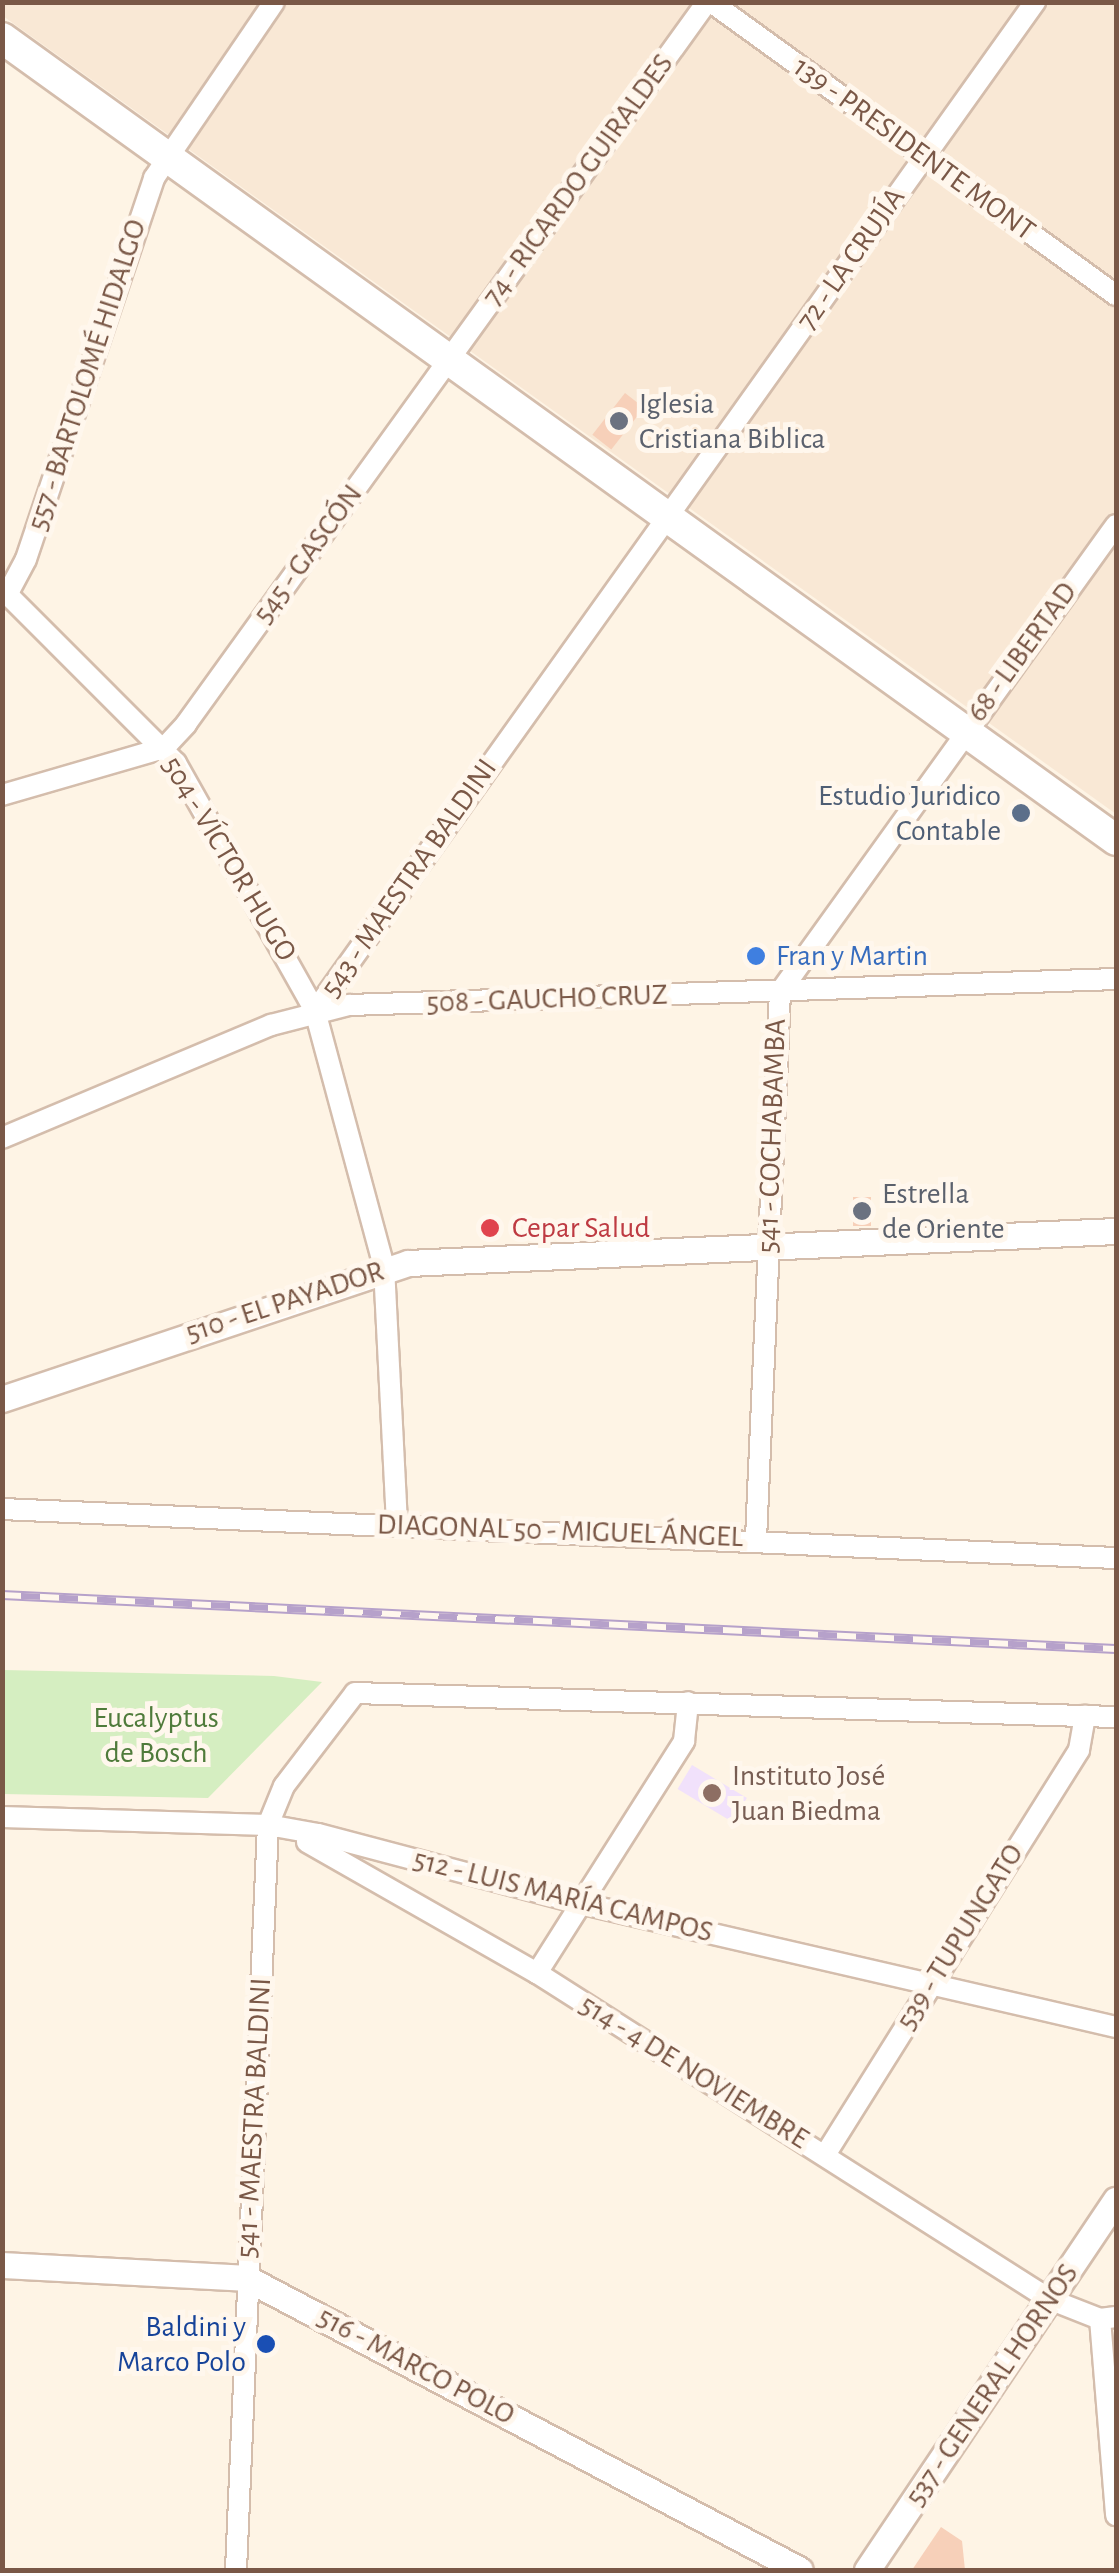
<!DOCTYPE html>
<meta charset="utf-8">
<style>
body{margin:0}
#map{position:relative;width:1119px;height:2573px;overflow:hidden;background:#fef4e5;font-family:"Alegreya Sans",sans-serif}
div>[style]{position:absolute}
.residential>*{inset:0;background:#f9e8d5}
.education>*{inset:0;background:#f1e1fb;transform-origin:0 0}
.green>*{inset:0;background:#d5eec1}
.building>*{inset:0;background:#f7d0b9;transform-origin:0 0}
.roads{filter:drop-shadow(2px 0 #d4bdac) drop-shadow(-2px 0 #d4bdac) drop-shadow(0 2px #d4bdac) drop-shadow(0 -2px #d4bdac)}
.minor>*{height:20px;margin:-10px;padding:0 10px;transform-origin:10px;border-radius:10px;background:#fff}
.tertiary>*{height:25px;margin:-12.5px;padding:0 12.5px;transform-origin:12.5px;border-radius:12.5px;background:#fff}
.secondary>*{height:30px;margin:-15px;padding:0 15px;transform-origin:15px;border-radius:15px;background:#fff}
.rail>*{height:10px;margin-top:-5px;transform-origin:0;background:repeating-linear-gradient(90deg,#fff7ed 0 19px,#b6a1ca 0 38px);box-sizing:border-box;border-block:2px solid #b6a1ca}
.dots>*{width:28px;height:28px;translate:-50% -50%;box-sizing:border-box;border:5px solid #fff7ed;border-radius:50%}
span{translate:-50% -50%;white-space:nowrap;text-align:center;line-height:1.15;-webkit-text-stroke:10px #fff7ed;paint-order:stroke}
.street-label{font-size:30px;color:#7a5847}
.worship-label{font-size:30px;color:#5b616d}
.left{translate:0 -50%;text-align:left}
.service-label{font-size:30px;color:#4e5e75}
.right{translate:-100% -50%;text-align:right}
.shop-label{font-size:30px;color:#366cbe}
.health-label{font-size:30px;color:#be3a42}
.park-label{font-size:30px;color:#4f7b3b}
.education-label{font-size:30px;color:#785e54}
.transit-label{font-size:30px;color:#164399}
.frame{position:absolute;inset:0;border:5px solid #7a5847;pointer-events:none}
</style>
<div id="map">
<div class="residential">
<div style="clip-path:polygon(3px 2px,1116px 3px,1116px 814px,3px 16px)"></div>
</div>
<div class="education">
<div style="left:692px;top:1765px;width:64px;height:28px;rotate:31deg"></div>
</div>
<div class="green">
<div style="clip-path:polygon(3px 1670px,274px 1676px,322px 1682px,208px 1798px,3px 1794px)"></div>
</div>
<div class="building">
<div style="left:625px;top:393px;width:24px;height:53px;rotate:38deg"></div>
<div style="left:853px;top:1197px;width:18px;height:29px"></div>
<div style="clip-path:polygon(941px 2527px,962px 2541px,965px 2570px,912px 2570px)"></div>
</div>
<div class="roads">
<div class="minor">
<div style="left:711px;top:2px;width:500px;rotate:35.9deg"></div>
<div style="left:2px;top:589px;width:246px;rotate:45deg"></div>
<div style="left:176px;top:763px;width:284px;rotate:60.7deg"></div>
<div style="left:315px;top:1011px;width:265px;rotate:74.9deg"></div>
<div style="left:384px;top:1267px;width:257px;rotate:87.1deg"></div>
<div style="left:8px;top:593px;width:38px;rotate:-62deg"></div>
<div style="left:26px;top:559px;width:402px;rotate:-71.4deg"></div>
<div style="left:154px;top:178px;width:213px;rotate:-55.7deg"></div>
<div style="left:2px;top:795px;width:169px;rotate:-16.2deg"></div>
<div style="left:164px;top:748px;width:33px;rotate:-47deg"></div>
<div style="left:186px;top:724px;width:890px;rotate:-54.19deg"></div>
<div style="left:315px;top:1011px;width:1240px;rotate:-54.49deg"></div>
<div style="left:2px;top:1138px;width:292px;rotate:-22.8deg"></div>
<div style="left:271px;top:1025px;width:81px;rotate:-14.4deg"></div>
<div style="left:349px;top:1005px;width:767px;rotate:-1.94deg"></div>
<div style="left:2px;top:1509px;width:1115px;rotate:2.52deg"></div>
<div style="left:756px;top:1539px;width:548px;rotate:-87.49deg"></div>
<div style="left:780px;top:992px;width:575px;rotate:-54.27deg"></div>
<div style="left:2px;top:1817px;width:266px;rotate:1.7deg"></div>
<div style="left:268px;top:1825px;width:51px;rotate:10.2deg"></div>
<div style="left:318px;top:1834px;width:270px;rotate:14.8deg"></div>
<div style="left:579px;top:1903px;width:551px;rotate:13deg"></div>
<div style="left:307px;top:1842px;width:265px;rotate:29.7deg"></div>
<div style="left:537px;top:1973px;width:607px;rotate:32.49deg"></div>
<div style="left:1049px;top:2299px;width:55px;rotate:21.4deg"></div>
<div style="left:1100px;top:2319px;width:16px;rotate:-7deg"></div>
<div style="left:537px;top:1973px;width:275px;rotate:-57.6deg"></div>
<div style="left:684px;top:1741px;width:39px;rotate:-84deg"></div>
<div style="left:825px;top:2155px;width:478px;rotate:-57.9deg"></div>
<div style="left:1079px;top:1750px;width:35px;rotate:-80deg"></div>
<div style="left:1100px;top:2319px;width:197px;rotate:85.3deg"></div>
<div style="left:236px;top:2570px;width:746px;rotate:-87.54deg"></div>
<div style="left:268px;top:1825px;width:42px;rotate:-67.7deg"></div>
<div style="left:284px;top:1786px;width:117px;rotate:-52.6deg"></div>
<div style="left:355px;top:1693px;width:761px;rotate:1.81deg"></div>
</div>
<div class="tertiary">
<div style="left:2px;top:1399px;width:428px;rotate:-18.5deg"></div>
<div style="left:408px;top:1263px;width:709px;rotate:-2.59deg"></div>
<div style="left:2px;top:2265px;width:244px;rotate:3deg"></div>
<div style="left:246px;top:2278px;width:626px;rotate:27.79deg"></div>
<div style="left:867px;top:2570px;width:446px;rotate:-56.1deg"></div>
</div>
<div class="secondary">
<div style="left:2px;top:38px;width:1373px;rotate:35.75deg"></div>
</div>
</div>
<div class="rail">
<div style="left:2px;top:1595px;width:1115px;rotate:2.78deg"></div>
</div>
<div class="dots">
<div style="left:619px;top:421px;background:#6b7280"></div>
<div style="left:1021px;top:813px;background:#5c6f8a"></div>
<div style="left:756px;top:956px;background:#3f7fe0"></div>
<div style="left:862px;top:1211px;background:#6b7280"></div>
<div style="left:490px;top:1228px;background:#e0444e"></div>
<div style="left:712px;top:1793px;background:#8d6e63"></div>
<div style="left:266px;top:2344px;background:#1a4fb4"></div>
</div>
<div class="street-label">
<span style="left:914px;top:149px;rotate:36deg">139 - PRESIDENTE MONT</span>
<span style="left:578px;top:180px;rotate:-54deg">74 - RICARDO GUIRALDES</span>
<span style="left:851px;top:259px;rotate:-55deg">72 - LA CRUJÍA</span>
<span style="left:87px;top:375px;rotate:-72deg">557 - BARTOLOMÉ HIDALGO</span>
<span style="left:308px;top:554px;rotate:-54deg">545 - GASCÓN</span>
<span style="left:1022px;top:652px;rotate:-54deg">68 - LIBERTAD</span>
<span style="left:229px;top:859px;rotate:59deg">504 - VÍCTOR HUGO</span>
<span style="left:409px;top:878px;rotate:-55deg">543 - MAESTRA BALDINI</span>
<span style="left:547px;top:999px;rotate:-2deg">508 - GAUCHO CRUZ</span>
<span style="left:772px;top:1136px;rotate:-88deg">541 - COCHABAMBA</span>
<span style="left:285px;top:1302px;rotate:-18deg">510 - EL PAYADOR</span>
<span style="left:560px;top:1531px;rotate:2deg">DIAGONAL 50 - MIGUEL ÁNGEL</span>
<span style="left:563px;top:1896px;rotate:14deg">512 - LUIS MARÍA CAMPOS</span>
<span style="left:960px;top:1937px;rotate:-58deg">539 - TUPUNGATO</span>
<span style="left:694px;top:2072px;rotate:32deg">514 - 4 DE NOVIEMBRE</span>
<span style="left:254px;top:2118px;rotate:-87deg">541 - MAESTRA BALDINI</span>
<span style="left:416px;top:2366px;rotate:28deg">516 - MARCO POLO</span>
<span style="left:992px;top:2385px;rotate:-56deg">537 - GENERAL HORNOS</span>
</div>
<div class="worship-label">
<span class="left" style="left:639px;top:421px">Iglesia<br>Cristiana Biblica</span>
<span class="left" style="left:882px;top:1211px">Estrella<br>de Oriente</span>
</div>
<div class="service-label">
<span class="right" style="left:1001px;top:813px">Estudio Juridico<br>Contable</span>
</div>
<div class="shop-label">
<span class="left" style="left:776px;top:956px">Fran y Martin</span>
</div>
<div class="health-label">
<span class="left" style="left:512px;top:1228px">Cepar Salud</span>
</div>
<div class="park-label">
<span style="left:156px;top:1735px">Eucalyptus<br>de Bosch</span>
</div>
<div class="education-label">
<span class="left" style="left:732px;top:1793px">Instituto José<br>Juan Biedma</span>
</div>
<div class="transit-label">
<span class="right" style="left:246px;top:2344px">Baldini y<br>Marco Polo</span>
</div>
<div class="frame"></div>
</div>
